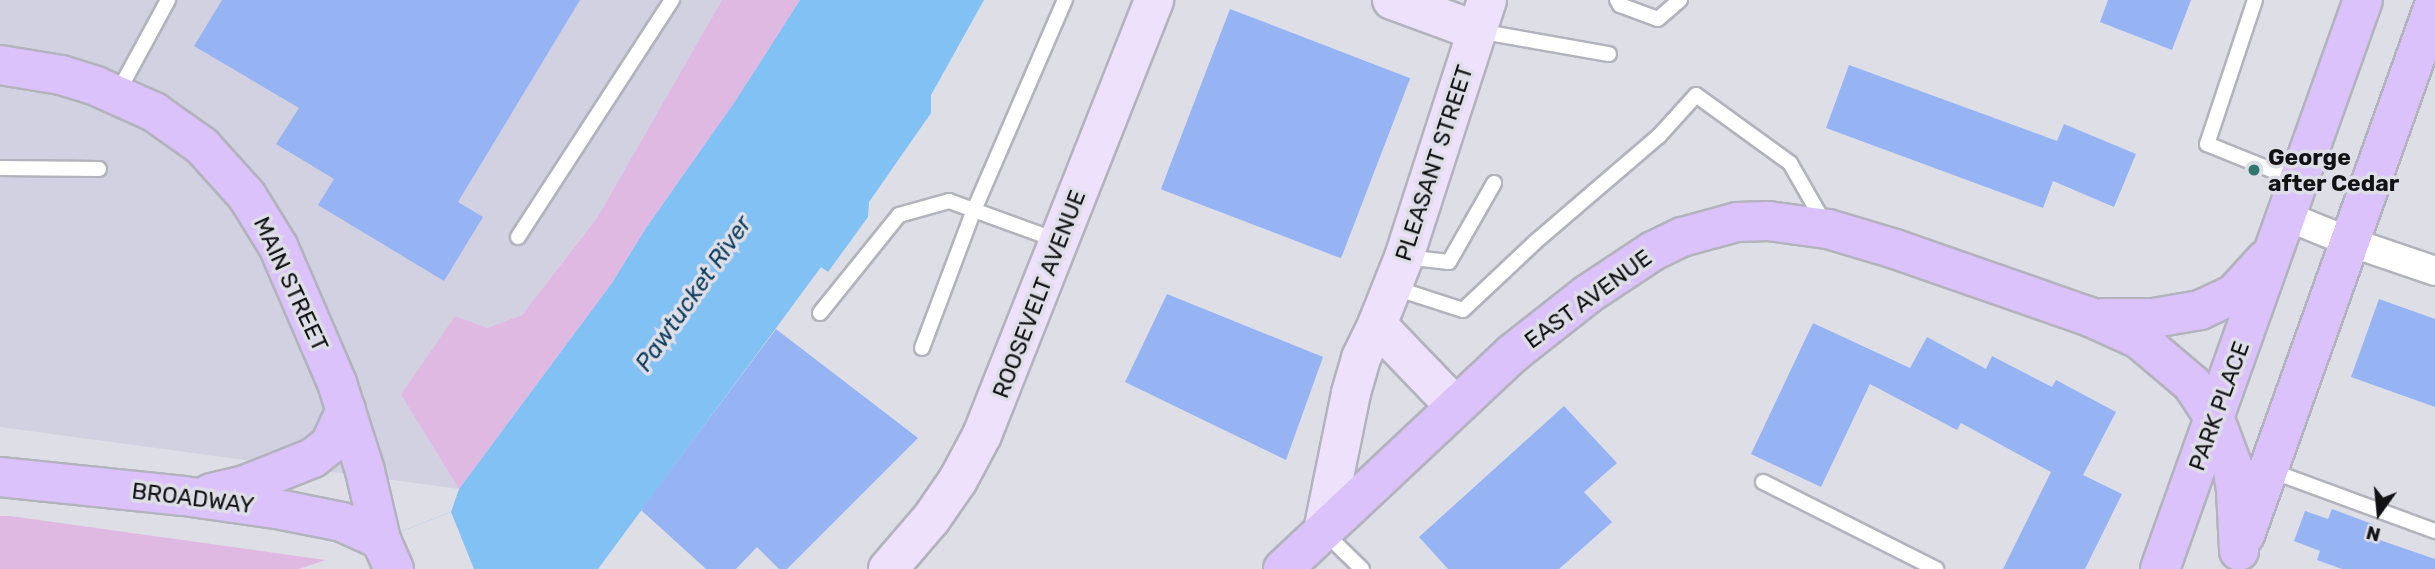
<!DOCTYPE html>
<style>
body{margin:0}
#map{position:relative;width:2435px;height:569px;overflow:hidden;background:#dedee7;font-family:Rubik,sans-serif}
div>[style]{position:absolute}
.built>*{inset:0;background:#d1d1e2}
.green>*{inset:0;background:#e0b9e2}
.water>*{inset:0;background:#82c1f4}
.pier>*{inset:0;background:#dedee7}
.building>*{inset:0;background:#96b4f4;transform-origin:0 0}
.roads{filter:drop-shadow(2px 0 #b2b3bc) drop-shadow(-2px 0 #b2b3bc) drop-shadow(0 2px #b2b3bc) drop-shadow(0 -2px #b2b3bc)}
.service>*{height:14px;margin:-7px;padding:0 7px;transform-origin:7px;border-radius:7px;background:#fff}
.minor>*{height:28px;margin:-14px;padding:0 14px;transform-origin:14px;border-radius:14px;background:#fff}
.secondary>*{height:38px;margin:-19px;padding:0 19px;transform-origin:19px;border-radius:19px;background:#eee1fc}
.primary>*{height:38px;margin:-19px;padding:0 19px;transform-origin:19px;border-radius:19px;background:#dcc2fa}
.dots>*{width:19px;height:19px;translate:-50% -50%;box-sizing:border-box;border:4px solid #dedee7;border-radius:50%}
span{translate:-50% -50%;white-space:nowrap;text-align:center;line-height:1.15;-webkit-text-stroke:7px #dedee7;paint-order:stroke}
.poi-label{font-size:23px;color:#121215;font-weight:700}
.left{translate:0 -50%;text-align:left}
.street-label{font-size:23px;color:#121215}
.water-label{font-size:24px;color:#0d3e5f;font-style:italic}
.north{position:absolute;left:2344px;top:478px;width:70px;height:70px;-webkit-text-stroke:5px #dedee7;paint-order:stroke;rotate:195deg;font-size:19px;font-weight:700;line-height:28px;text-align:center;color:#121215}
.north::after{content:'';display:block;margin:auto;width:24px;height:32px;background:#121215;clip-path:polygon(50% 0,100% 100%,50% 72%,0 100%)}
</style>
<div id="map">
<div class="built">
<div style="clip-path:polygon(0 0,722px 0,597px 218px,522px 315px,487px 328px,401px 395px,459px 489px,0 427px)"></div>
</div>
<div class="green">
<div style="clip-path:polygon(722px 0,800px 0,736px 100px,646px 228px,612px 283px,459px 489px,401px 395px,455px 316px,487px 328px,522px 315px,597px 218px)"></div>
<div style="clip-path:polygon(0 516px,10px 516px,326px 560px,299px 569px,0 569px)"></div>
</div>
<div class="water">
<div style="clip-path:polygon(800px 0,984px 0,931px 95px,931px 113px,869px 202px,868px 217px,828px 272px,821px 267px,598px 569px,372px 569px,364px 546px,451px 512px,459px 489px,612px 283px,646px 228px,736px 100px)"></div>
</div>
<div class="pier">
<div style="clip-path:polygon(451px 512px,474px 569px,372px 569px,364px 546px)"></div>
</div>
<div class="building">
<div style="clip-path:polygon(222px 0,580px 0,458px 202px,483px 217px,444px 281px,318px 205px,334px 179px,276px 144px,299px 108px,194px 46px)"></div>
<div style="clip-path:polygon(2108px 0,2191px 0,2172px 50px,2100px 22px)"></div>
<div style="left:1230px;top:9px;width:193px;height:193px;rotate:21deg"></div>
<div style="clip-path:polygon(1849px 65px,2057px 141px,2064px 124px,2136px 154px,2114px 207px,2053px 181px,2043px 208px,1826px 128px)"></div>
<div style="clip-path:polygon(1167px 294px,1323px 357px,1286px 460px,1125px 382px)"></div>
<div style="clip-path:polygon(2379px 299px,2435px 319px,2435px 407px,2351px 377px)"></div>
<div style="clip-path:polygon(1813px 323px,1910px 368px,1927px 337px,1986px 369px,1992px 356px,2052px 387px,2056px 380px,2116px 412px,2083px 475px,2122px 494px,2085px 569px,2003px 569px,2051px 472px,1961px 423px,1957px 430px,1870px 384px,1821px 487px,1751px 454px)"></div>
<div style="clip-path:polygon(776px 329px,918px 438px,787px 569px,779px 569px,757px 547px,736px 569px,706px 569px,641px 510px)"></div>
<div style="clip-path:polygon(1564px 406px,1617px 463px,1584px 492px,1612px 522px,1559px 569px,1448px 569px,1419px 537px)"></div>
<div style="clip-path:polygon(2332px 509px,2375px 525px,2371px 537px,2435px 559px,2435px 569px,2342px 569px,2317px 560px,2320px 551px,2294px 541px,2305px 511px,2328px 519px)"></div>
</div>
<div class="roads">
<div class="service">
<div style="left:1617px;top:0;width:6px;rotate:59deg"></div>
<div style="left:1620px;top:5px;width:40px;rotate:20.2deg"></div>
<div style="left:1658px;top:19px;width:29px;rotate:-41deg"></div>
<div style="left:2255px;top:0;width:152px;rotate:108.4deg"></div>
<div style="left:2207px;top:144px;width:99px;rotate:21.9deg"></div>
<div style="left:1478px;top:31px;width:133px;rotate:10deg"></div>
<div style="left:117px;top:94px;width:107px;rotate:-61.5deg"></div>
<div style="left:0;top:168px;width:99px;rotate:0.6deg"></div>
<div style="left:518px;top:237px;width:283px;rotate:-57deg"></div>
<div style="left:1405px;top:257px;width:44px;rotate:6.5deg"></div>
<div style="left:1449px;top:262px;width:91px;rotate:-60.3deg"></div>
<div style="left:1395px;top:288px;width:71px;rotate:17.9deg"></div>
<div style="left:1463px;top:310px;width:98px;rotate:-43.3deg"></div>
<div style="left:1534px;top:243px;width:165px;rotate:-40.6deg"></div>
<div style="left:1659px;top:136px;width:55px;rotate:-47.9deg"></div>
<div style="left:1696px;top:95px;width:116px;rotate:35.9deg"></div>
<div style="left:1790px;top:163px;width:70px;rotate:60.2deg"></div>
<div style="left:820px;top:313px;width:126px;rotate:-51.1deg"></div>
<div style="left:899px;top:215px;width:52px;rotate:-15.6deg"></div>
<div style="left:949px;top:201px;width:117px;rotate:20deg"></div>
<div style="left:922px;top:348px;width:147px;rotate:-69.4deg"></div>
<div style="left:974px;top:210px;width:229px;rotate:-66.6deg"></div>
<div style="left:2269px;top:470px;width:177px;rotate:20.2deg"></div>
<div style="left:1763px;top:482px;width:194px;rotate:26.7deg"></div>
<div style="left:1324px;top:532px;width:53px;rotate:44.2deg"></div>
</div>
<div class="minor">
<div style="left:2286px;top:216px;width:69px;rotate:22.1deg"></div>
<div style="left:2350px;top:242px;width:90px;rotate:18.8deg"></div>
</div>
<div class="secondary">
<div style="left:1392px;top:0;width:90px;rotate:20deg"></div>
<div style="left:1455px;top:406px;width:112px;rotate:-133.9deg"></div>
<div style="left:1377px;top:325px;width:73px;rotate:-68.3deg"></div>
<div style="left:1404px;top:257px;width:270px;rotate:-72.1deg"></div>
<div style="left:1323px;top:531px;width:141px;rotate:-78.5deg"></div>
<div style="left:1351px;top:393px;width:36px;rotate:-74deg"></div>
<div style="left:1361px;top:358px;width:37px;rotate:-64deg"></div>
<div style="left:888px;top:569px;width:66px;rotate:-49.3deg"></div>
<div style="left:931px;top:519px;width:47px;rotate:-55.3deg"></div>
<div style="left:958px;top:480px;width:51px;rotate:-61.9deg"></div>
<div style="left:982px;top:435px;width:468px;rotate:-68.4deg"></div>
</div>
<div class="primary">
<div style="left:0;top:65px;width:62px;rotate:9.3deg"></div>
<div style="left:61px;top:75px;width:37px;rotate:17deg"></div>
<div style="left:96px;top:86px;width:64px;rotate:24.1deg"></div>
<div style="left:154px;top:112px;width:59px;rotate:35.3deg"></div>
<div style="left:202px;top:146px;width:67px;rotate:48deg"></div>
<div style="left:247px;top:196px;width:59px;rotate:58.2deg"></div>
<div style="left:278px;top:246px;width:149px;rotate:66.7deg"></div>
<div style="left:337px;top:383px;width:92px;rotate:72.3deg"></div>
<div style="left:365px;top:471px;width:71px;rotate:76.9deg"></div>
<div style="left:381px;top:540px;width:32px;rotate:66deg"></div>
<div style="left:2104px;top:318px;width:50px"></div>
<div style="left:2154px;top:318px;width:47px;rotate:-9.9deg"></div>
<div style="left:2200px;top:310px;width:38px;rotate:-25deg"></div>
<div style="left:2234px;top:294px;width:46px;rotate:-47.6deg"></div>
<div style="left:0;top:477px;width:185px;rotate:5.9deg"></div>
<div style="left:184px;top:496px;width:94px;rotate:8deg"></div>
<div style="left:277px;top:509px;width:66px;rotate:11.3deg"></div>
<div style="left:342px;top:522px;width:43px;rotate:24.8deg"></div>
<div style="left:211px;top:493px;width:35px;rotate:-13deg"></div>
<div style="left:245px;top:485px;width:73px;rotate:-21.7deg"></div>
<div style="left:313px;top:458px;width:22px;rotate:-39deg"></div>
<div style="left:330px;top:444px;width:38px;rotate:-65deg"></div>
<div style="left:2245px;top:535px;width:565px;rotate:-70.35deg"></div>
<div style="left:1283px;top:569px;width:316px;rotate:-43.2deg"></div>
<div style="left:1513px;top:353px;width:95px;rotate:-38.2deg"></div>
<div style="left:1588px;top:294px;width:78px;rotate:-33.5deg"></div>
<div style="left:1653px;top:251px;width:32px;rotate:-26deg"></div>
<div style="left:1682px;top:237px;width:57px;rotate:-15.3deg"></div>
<div style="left:1737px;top:222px;width:31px;rotate:-2deg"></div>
<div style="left:1768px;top:221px;width:61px;rotate:7.6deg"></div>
<div style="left:1828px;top:229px;width:70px;rotate:16.6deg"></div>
<div style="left:1895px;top:249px;width:207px;rotate:19.2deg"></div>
<div style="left:2090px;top:317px;width:54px;rotate:24.2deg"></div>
<div style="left:2139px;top:339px;width:70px;rotate:40.3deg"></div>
<div style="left:2192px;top:384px;width:42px;rotate:56.7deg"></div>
<div style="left:2215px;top:419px;width:49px;rotate:69.7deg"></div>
<div style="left:2232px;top:465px;width:26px;rotate:81deg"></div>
<div style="left:2236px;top:491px;width:60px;rotate:87.1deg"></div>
<div style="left:2160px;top:569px;width:604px;rotate:-70.37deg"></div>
</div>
</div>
<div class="dots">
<div style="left:2254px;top:170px;background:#31776e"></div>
</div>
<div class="poi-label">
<span class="left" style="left:2268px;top:170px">George<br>after Cedar</span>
</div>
<div class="street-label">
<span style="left:1434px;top:163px;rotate:-72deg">PLEASANT STREET</span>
<span style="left:291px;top:284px;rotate:65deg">MAIN STREET</span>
<span style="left:1039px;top:294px;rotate:-69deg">ROOSEVELT AVENUE</span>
<span style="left:1588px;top:299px;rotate:-36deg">EAST AVENUE</span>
<span style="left:2219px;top:406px;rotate:-70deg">PARK PLACE</span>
<span style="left:193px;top:498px;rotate:7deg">BROADWAY</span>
</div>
<div class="water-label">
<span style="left:694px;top:294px;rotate:-55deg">Pawtucket River</span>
</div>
<div class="north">N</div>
</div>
